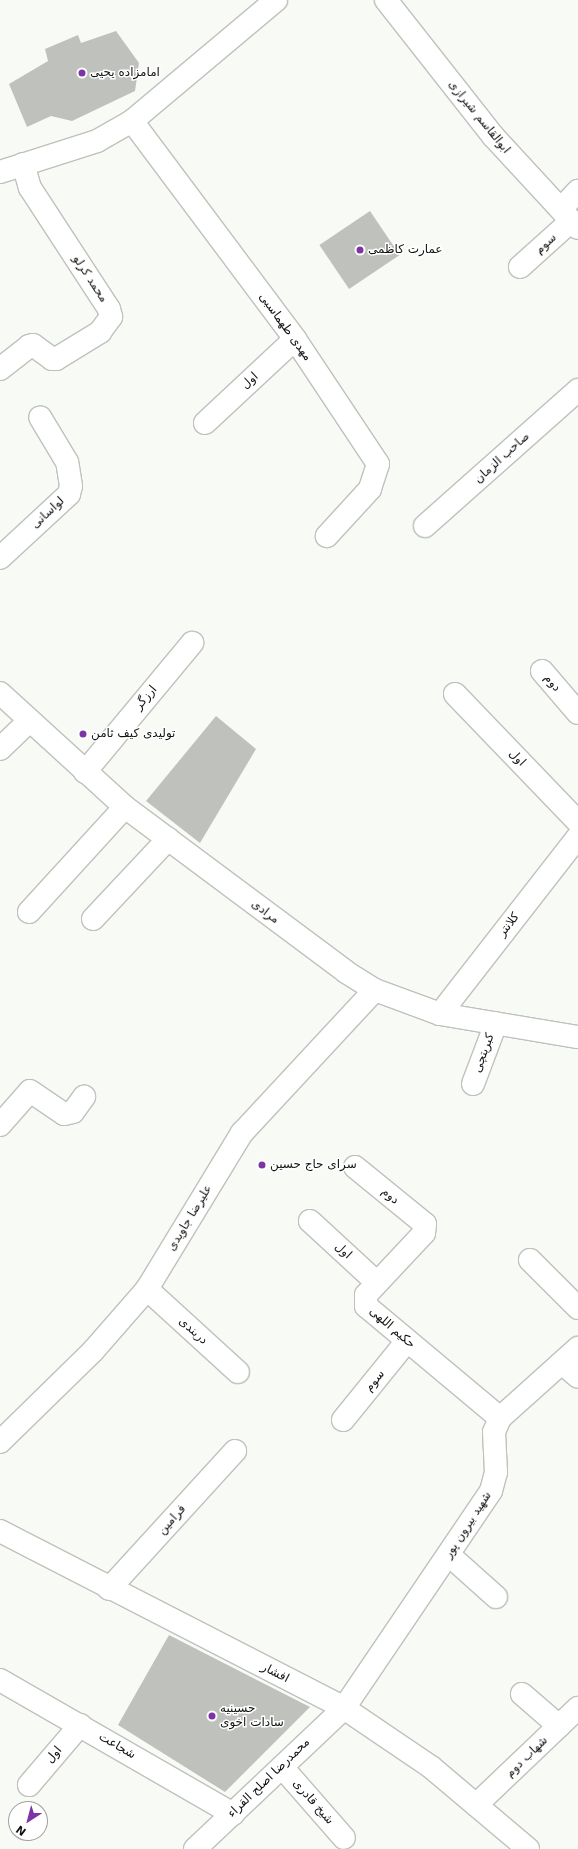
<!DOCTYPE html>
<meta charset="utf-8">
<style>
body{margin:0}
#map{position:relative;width:578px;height:1849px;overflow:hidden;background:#f8fbf5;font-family:"DejaVu Sans",Cairo,sans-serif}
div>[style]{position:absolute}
.building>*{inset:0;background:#bfc2bc;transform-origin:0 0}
.roads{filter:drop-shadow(1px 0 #bfc2bc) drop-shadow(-1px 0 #bfc2bc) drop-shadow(0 1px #bfc2bc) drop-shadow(0 -1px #bfc2bc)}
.minor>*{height:22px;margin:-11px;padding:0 11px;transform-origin:11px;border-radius:11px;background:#fff}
.dots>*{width:11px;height:11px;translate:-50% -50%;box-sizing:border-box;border:2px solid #fff;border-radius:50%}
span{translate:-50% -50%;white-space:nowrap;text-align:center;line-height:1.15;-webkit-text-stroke:3px #fff;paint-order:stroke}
.poi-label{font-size:12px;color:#131412}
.left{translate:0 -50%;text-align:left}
.street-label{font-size:12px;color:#131412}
.north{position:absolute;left:8px;top:1801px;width:40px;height:40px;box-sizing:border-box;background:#fff;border:1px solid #a1a1a0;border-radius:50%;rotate:216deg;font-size:11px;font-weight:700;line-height:16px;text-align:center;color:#131412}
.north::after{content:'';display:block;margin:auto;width:14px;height:18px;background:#7c34a7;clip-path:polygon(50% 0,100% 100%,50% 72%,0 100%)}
</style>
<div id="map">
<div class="building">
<div style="clip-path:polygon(116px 31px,139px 63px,135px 91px,72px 121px,51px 116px,27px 127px,9px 84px,48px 61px,45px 49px,78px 35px,81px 43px)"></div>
<div style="left:370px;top:211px;width:53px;height:61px;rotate:56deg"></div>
<div style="clip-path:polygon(216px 716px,256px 749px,200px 843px,146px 801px)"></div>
<div style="clip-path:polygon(169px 1635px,310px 1707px,225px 1792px,118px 1725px)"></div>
</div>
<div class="roads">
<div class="minor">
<div style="left:386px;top:0;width:173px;rotate:51.8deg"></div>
<div style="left:493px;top:136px;width:125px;rotate:47.3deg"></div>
<div style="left:132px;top:121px;width:272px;rotate:53.2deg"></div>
<div style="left:295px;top:339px;width:150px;rotate:56.4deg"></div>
<div style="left:378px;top:464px;width:26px;rotate:108deg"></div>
<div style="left:370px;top:489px;width:64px;rotate:132.5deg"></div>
<div style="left:0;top:172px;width:102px;rotate:-17.7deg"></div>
<div style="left:97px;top:141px;width:40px;rotate:-29.7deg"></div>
<div style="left:132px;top:121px;width:188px;rotate:-40deg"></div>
<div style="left:561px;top:209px;width:25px;rotate:-47deg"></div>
<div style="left:520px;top:267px;width:69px;rotate:-42deg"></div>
<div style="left:0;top:369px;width:37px;rotate:-38deg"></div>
<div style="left:29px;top:346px;width:4px;rotate:-14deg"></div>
<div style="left:33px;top:345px;width:24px;rotate:36deg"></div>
<div style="left:52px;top:359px;width:4px"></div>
<div style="left:56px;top:359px;width:52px;rotate:-31.5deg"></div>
<div style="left:100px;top:332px;width:19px;rotate:-54deg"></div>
<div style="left:111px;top:317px;width:8px;rotate:-104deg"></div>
<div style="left:109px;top:309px;width:145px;rotate:-123.1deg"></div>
<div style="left:30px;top:188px;width:25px;rotate:-106deg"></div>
<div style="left:205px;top:423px;width:123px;rotate:-43deg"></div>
<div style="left:425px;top:526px;width:205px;rotate:-41.6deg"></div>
<div style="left:0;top:558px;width:94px;rotate:-42.8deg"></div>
<div style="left:69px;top:494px;width:8px;rotate:-76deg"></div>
<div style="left:71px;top:486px;width:24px;rotate:-99deg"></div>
<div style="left:67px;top:462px;width:52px;rotate:-121deg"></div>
<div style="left:542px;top:671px;width:55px;rotate:49.4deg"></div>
<div style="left:0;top:693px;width:169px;rotate:42.4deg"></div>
<div style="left:125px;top:807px;width:276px;rotate:36.7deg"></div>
<div style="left:346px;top:972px;width:34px;rotate:32deg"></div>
<div style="left:375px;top:990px;width:69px;rotate:20.3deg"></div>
<div style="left:440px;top:1014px;width:140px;rotate:9.5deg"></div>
<div style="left:455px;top:694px;width:178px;rotate:46.1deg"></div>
<div style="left:0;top:749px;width:40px;rotate:-44deg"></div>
<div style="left:85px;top:772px;width:168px;rotate:-50.3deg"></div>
<div style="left:29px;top:912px;width:142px;rotate:-47.6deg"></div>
<div style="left:93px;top:919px;width:110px;rotate:-46.8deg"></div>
<div style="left:440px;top:1014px;width:224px;rotate:-52.1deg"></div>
<div style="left:473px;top:1084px;width:65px;rotate:-69.3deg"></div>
<div style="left:0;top:1125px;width:45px;rotate:-48.6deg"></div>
<div style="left:30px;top:1091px;width:41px;rotate:34.1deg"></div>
<div style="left:64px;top:1114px;width:9px;rotate:-13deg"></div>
<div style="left:73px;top:1112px;width:19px;rotate:-54deg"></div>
<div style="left:355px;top:1167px;width:90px;rotate:39.2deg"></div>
<div style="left:425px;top:1224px;width:9px;rotate:96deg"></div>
<div style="left:424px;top:1233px;width:85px;rotate:133.1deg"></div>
<div style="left:366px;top:1295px;width:11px;rotate:90deg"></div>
<div style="left:366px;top:1306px;width:175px;rotate:39.9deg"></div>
<div style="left:310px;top:1221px;width:90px;rotate:42.7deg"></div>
<div style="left:530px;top:1260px;width:68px;rotate:45deg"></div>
<div style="left:147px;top:1289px;width:123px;rotate:42.4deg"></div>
<div style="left:562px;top:1363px;width:21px;rotate:41deg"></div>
<div style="left:343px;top:1420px;width:102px;rotate:-51deg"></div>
<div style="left:0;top:1442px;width:130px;rotate:-44.4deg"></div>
<div style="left:93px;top:1351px;width:82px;rotate:-48.9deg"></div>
<div style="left:147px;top:1289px;width:183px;rotate:-58.7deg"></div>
<div style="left:242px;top:1133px;width:195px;rotate:-47.1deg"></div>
<div style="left:0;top:1531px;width:387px;rotate:27.2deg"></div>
<div style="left:344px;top:1708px;width:105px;rotate:34.1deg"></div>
<div style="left:431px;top:1767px;width:127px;rotate:40.2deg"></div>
<div style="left:449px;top:1555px;width:63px;rotate:41.8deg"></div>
<div style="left:109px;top:1589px;width:187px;rotate:-47.6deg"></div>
<div style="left:0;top:1680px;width:269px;rotate:29.9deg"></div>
<div style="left:522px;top:1694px;width:49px;rotate:40.9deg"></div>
<div style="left:282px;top:1767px;width:94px;rotate:48.9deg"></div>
<div style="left:29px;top:1785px;width:79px;rotate:-49.6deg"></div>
<div style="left:476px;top:1805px;width:141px;rotate:-43.6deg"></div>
<div style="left:195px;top:1849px;width:205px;rotate:-43.4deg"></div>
<div style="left:344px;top:1708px;width:262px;rotate:-55.9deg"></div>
<div style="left:491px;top:1491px;width:20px;rotate:-75deg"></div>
<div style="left:496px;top:1472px;width:40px;rotate:-92.9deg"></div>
<div style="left:494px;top:1432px;width:15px;rotate:-67deg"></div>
<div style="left:500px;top:1418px;width:105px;rotate:-41.9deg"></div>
</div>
</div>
<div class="dots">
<div style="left:82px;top:73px;background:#7c34a7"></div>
<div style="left:360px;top:250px;background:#7c34a7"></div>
<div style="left:83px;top:734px;background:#7c34a7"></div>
<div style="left:262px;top:1165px;background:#7c34a7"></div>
<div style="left:212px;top:1716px;background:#7c34a7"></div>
</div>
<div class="poi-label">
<span class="left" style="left:90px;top:73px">امامزاده یحیی</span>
<span class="left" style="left:368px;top:250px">عمارت کاظمی</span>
<span class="left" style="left:91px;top:734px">تولیدی کیف ثامن</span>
<span class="left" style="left:270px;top:1165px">سرای حاج حسین</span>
<span class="left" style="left:220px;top:1716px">حسینیه<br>سادات اخوی</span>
</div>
<div class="street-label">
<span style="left:479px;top:117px;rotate:51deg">ابوالقاسم شیرازی</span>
<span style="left:546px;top:244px;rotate:-42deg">سوم</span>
<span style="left:90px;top:279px;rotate:57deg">محمد کرلو</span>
<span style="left:285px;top:327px;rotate:54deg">مهدی طهماسبی</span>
<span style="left:250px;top:381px;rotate:-43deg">اول</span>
<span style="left:502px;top:458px;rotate:-42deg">صاحب الزمان</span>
<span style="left:48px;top:513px;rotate:-43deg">لواسانی</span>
<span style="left:552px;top:683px;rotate:49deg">دوم</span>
<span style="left:146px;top:698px;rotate:-50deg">ارزگر</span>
<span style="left:517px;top:758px;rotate:46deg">اول</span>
<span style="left:265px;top:912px;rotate:37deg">مرادی</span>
<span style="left:509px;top:925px;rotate:-52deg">کلانتر</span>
<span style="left:484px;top:1053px;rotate:-70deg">کبریتچی</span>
<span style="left:390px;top:1196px;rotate:39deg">دوم</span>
<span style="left:190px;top:1218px;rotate:-59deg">علیرضا جاویدی</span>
<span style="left:343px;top:1251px;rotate:43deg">اول</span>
<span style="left:392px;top:1328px;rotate:41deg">حکیم اللهی</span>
<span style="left:193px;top:1331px;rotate:42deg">دربندی</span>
<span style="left:375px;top:1381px;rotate:-51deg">سوم</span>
<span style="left:172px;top:1520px;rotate:-48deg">فرامین</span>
<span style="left:468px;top:1525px;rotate:-57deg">شهید بیرون پور</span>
<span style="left:275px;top:1673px;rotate:27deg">افشار</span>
<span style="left:117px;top:1746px;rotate:30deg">شجاعت</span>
<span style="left:54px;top:1755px;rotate:-50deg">اول</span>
<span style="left:527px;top:1757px;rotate:-44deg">شهاب دوم</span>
<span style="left:269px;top:1778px;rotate:-44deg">محمدرضا اصلح القراء</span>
<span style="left:313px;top:1802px;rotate:49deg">شیخ قادری</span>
</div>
<div class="north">N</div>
</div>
